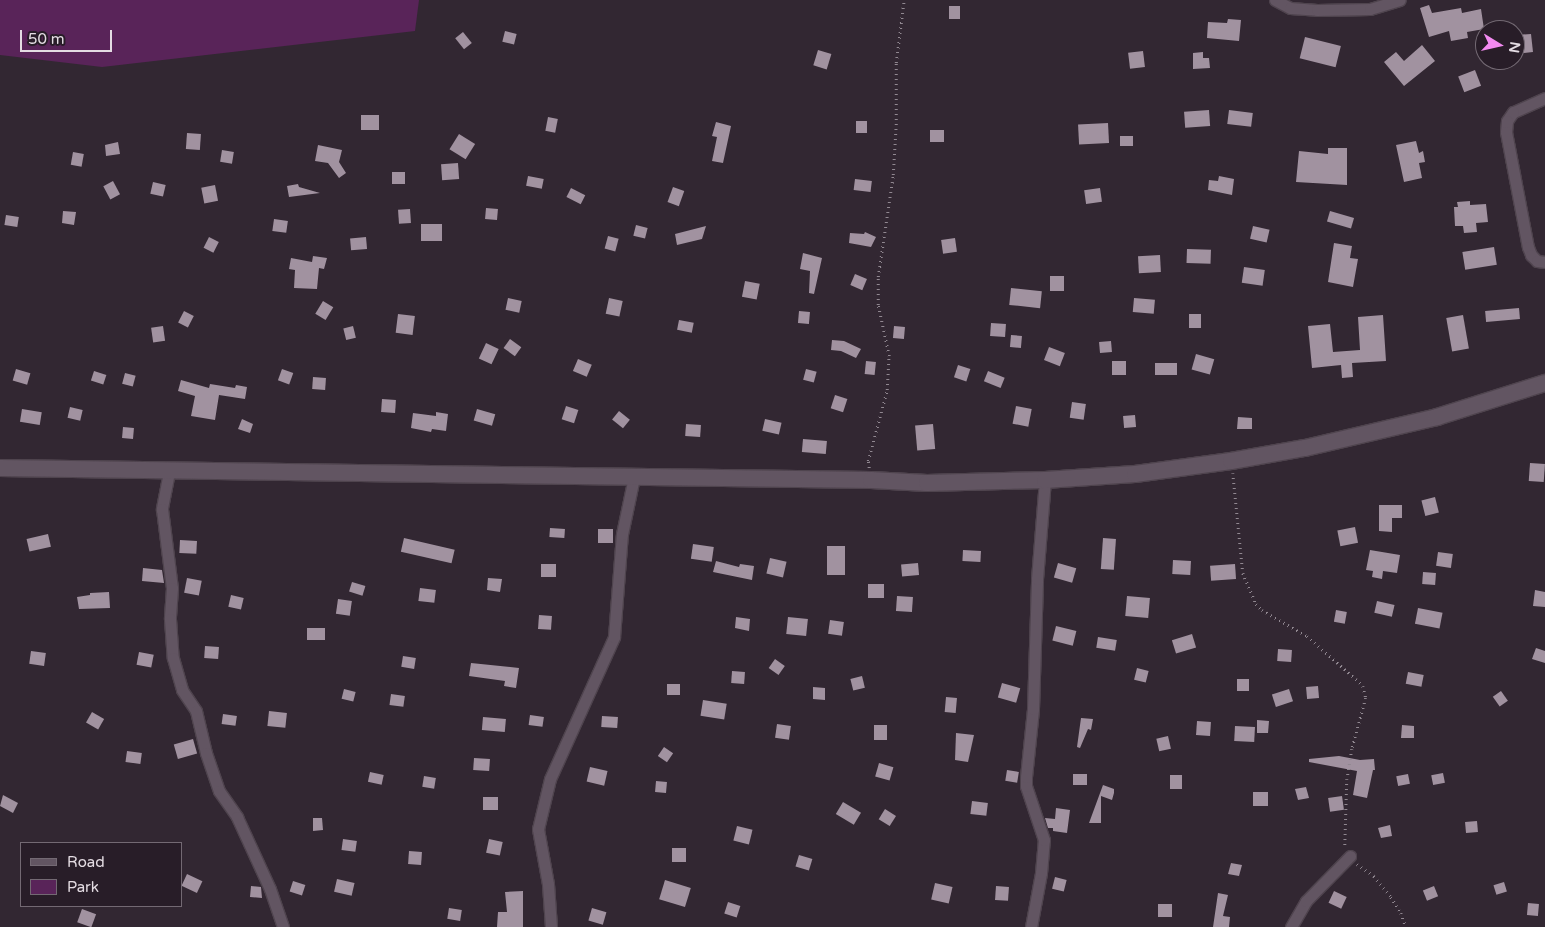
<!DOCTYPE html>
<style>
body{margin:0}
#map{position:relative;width:1545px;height:927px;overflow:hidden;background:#322732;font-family:"Varela Round",sans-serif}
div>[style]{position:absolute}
.green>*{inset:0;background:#592459}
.building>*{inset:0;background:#a192a0;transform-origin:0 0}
.path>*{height:2.5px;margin-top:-1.25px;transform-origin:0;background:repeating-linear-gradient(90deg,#918891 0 1px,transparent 0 5px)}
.roads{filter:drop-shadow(1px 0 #4f444e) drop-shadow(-1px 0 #4f444e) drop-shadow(0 1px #4f444e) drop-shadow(0 -1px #4f444e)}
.street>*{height:11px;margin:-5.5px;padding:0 5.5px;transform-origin:5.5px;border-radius:5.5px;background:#625562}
.secondary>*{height:16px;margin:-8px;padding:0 8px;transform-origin:8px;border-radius:8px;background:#625562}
span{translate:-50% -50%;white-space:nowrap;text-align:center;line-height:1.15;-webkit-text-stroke:5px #281d28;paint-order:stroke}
.legend{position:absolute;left:20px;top:842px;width:162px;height:65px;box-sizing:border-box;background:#281d28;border:1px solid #736973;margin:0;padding:6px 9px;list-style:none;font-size:15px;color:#e4dce3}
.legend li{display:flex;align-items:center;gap:10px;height:25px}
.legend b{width:25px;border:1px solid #736973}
.north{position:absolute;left:1475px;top:20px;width:50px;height:50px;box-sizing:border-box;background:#281d28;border:1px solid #736973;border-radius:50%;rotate:99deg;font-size:14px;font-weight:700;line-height:20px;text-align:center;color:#e4dce3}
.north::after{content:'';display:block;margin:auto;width:18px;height:22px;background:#f38af1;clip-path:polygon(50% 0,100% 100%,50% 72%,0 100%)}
.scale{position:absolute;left:20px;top:30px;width:92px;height:22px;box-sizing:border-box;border:2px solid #e4dce3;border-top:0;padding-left:6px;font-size:15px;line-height:18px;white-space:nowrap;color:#e4dce3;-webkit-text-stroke:4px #281d28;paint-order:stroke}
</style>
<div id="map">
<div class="green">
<div style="clip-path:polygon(0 0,419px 0,415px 31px,102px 67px,0 55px)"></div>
</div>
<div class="building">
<div style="clip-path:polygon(1429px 5px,1432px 13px,1461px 8px,1462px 13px,1481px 9px,1484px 29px,1467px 32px,1468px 38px,1451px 41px,1449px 31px,1429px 37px,1420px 8px)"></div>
<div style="left:960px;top:6px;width:13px;height:11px;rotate:90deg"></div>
<div style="clip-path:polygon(1228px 19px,1241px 20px,1239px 41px,1207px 38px,1208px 22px,1227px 23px)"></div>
<div style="left:505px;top:31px;width:12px;height:11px;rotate:14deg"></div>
<div style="left:463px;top:32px;width:14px;height:10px;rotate:51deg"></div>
<div style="clip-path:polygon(1531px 34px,1533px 52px,1515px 54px,1515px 35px)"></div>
<div style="left:1305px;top:37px;width:37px;height:22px;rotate:14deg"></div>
<div style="clip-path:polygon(1422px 45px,1435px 61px,1404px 86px,1384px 62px,1396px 52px,1404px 61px)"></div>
<div style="left:818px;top:50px;width:14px;height:16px;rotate:17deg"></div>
<div style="left:1143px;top:51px;width:16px;height:15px;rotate:83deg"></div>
<div style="clip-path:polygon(1203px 52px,1203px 58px,1209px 58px,1210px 68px,1193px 69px,1193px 53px)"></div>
<div style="left:1475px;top:70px;width:17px;height:18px;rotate:69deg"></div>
<div style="left:1209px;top:110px;width:16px;height:25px;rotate:86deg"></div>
<div style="left:1229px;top:110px;width:24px;height:14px;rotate:7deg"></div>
<div style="left:361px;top:115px;width:18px;height:15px"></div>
<div style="left:548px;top:117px;width:10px;height:14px;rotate:11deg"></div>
<div style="left:856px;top:121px;width:11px;height:12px"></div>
<div style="clip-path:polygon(716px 122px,731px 126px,723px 163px,712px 161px,717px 137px,712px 136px)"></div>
<div style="left:1108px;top:123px;width:20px;height:30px;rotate:87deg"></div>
<div style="left:930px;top:130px;width:14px;height:12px"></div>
<div style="left:187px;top:133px;width:14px;height:16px;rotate:4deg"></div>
<div style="left:459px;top:134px;width:19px;height:18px;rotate:32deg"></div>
<div style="left:1120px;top:136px;width:13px;height:10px"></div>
<div style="clip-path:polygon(1416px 141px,1419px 153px,1423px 151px,1425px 162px,1419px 163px,1422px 178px,1404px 182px,1396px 145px)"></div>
<div style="clip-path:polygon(118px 142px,120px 154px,106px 156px,105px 145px)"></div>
<div style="clip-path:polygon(318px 145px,342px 150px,339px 162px,346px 173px,339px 178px,328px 163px,315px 161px)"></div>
<div style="clip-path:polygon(1328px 148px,1347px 148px,1347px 185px,1296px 182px,1299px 151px,1328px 154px)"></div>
<div style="left:222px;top:150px;width:12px;height:12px;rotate:9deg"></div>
<div style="left:73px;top:152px;width:11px;height:13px;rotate:10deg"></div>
<div style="left:458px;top:163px;width:16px;height:17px;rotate:86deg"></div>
<div style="left:392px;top:172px;width:13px;height:12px"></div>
<div style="left:528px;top:176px;width:16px;height:10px;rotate:11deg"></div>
<div style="clip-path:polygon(1219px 176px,1234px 179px,1232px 195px,1208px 190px,1209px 180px,1218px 181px)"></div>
<div style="left:855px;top:179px;width:17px;height:11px;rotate:7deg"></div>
<div style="left:113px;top:181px;width:15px;height:11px;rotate:62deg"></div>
<div style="left:153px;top:182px;width:13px;height:12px;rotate:13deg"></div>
<div style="clip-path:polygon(298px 184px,299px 187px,320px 193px,289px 197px,287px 186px)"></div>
<div style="left:215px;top:185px;width:16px;height:14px;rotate:79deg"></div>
<div style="left:673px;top:187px;width:12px;height:16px;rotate:20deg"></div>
<div style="left:571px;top:188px;width:16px;height:10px;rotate:27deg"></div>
<div style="left:1100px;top:188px;width:14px;height:16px;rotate:82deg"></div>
<div style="clip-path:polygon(1470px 201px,1470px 205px,1486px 204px,1488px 222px,1476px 223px,1477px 232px,1464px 233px,1463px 226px,1455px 226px,1454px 207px,1458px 207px,1457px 202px)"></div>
<div style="left:486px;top:208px;width:12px;height:11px;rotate:5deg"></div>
<div style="left:410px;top:209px;width:14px;height:12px;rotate:86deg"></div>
<div style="clip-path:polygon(63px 211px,76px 212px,74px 225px,62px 223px)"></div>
<div style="left:1330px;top:211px;width:25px;height:11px;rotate:16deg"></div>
<div style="left:6px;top:215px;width:13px;height:10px;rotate:9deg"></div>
<div style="left:274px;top:219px;width:14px;height:12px;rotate:8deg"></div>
<div style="left:421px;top:224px;width:21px;height:17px"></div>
<div style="left:636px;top:225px;width:12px;height:11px;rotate:14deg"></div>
<div style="clip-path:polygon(706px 226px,702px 239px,677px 245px,675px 234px)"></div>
<div style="left:1253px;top:226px;width:17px;height:13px;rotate:13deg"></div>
<div style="clip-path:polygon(865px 232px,876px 237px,871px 247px,849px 243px,850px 233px,864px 234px)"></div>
<div style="left:608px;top:236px;width:11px;height:13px;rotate:15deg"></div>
<div style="left:209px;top:237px;width:11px;height:12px;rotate:27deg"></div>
<div style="left:366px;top:237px;width:12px;height:16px;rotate:85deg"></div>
<div style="left:955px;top:238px;width:14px;height:14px;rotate:82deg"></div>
<div style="clip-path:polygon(1334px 243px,1352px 246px,1350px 258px,1358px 259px,1353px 287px,1328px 282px)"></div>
<div style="left:1494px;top:247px;width:18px;height:32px;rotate:81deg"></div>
<div style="left:1187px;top:249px;width:24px;height:14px;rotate:2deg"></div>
<div style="clip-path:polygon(803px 253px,822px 258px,814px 294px,809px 293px,810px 271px,800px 269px)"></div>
<div style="left:1160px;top:255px;width:17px;height:22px;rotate:87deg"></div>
<div style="clip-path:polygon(313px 256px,327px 258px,324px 269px,319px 268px,317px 289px,294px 288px,295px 270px,289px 269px,291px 258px,312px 262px)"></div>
<div style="left:1244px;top:267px;width:21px;height:16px;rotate:8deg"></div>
<div style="left:855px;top:274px;width:13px;height:12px;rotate:23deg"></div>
<div style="left:1064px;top:276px;width:15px;height:14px;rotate:90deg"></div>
<div style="left:745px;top:281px;width:15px;height:16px;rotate:11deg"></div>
<div style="left:1011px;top:288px;width:31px;height:17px;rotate:6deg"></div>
<div style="left:508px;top:298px;width:14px;height:12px;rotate:12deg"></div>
<div style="left:609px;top:298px;width:14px;height:16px;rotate:12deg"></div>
<div style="left:1134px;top:298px;width:21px;height:14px;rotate:5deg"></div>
<div style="left:323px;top:301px;width:12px;height:15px;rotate:31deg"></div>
<div style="left:1519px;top:308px;width:11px;height:34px;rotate:85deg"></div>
<div style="left:184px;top:311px;width:11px;height:13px;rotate:27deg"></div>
<div style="left:799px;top:311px;width:11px;height:12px;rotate:5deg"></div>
<div style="left:398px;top:314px;width:17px;height:19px;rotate:7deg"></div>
<div style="left:1189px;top:314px;width:12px;height:14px"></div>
<div style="clip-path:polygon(1383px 315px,1386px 361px,1352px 363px,1353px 377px,1342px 378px,1341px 365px,1312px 368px,1308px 326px,1330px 324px,1333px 352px,1360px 350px,1358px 317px)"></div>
<div style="left:1463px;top:315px;width:34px;height:17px;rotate:80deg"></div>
<div style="left:679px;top:320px;width:15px;height:10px;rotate:11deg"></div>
<div style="left:991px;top:323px;width:15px;height:13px;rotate:4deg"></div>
<div style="left:163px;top:326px;width:15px;height:12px;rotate:82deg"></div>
<div style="left:353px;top:326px;width:12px;height:10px;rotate:76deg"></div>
<div style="left:894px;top:326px;width:11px;height:12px;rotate:5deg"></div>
<div style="left:1011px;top:335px;width:11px;height:12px;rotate:5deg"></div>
<div style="left:510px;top:339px;width:14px;height:11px;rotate:36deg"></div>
<div style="clip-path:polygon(832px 340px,844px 341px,861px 349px,856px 358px,841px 351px,831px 350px)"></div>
<div style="left:1111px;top:341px;width:11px;height:12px;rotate:85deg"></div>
<div style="left:486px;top:343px;width:14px;height:17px;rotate:25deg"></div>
<div style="left:1049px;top:347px;width:17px;height:14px;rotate:21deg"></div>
<div style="left:1196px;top:354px;width:19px;height:16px;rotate:16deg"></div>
<div style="left:578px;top:359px;width:15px;height:13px;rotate:23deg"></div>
<div style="left:866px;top:361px;width:10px;height:13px;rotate:6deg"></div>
<div style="left:1112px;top:361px;width:14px;height:14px"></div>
<div style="left:1155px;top:363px;width:22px;height:12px"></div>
<div style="left:958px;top:365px;width:13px;height:13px;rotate:18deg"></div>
<div style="left:16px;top:369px;width:15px;height:12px;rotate:16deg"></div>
<div style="left:282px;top:369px;width:12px;height:12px;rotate:20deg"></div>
<div style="left:806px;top:369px;width:11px;height:11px;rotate:15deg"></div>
<div style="left:94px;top:371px;width:13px;height:10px;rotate:18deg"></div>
<div style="left:988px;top:371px;width:18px;height:11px;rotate:22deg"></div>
<div style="left:125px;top:373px;width:11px;height:11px;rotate:15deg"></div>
<div style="left:313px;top:377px;width:13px;height:12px;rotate:4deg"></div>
<div style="clip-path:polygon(181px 380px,209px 388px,210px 384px,235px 388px,236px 385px,247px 387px,245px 399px,219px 395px,215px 420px,191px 416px,195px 396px,178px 391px)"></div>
<div style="left:835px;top:395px;width:13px;height:14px;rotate:18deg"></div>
<div style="left:382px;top:399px;width:14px;height:13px;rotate:4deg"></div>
<div style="left:1072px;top:402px;width:14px;height:16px;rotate:8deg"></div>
<div style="left:566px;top:406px;width:13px;height:14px;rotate:18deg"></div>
<div style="left:1016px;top:406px;width:16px;height:18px;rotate:11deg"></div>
<div style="left:70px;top:407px;width:13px;height:11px;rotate:13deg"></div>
<div style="left:22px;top:409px;width:20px;height:13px;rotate:9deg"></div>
<div style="left:477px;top:409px;width:19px;height:12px;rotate:16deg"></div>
<div style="left:619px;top:411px;width:14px;height:11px;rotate:39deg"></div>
<div style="clip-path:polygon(436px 412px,448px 414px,446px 431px,432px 429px,431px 432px,411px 428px,413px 413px,436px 416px)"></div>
<div style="left:1135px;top:415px;width:12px;height:12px;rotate:85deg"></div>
<div style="clip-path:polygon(1238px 417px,1252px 418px,1252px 429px,1237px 429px)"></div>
<div style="clip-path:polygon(242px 419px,253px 424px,250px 433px,238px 429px)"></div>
<div style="left:765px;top:419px;width:17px;height:12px;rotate:13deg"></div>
<div style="left:686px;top:424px;width:15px;height:12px;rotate:4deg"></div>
<div style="left:933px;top:424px;width:25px;height:18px;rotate:85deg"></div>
<div style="left:123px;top:427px;width:11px;height:11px;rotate:5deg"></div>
<div style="left:803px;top:439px;width:24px;height:13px;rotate:5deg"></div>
<div style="left:1530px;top:463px;width:15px;height:18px;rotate:4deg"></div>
<div style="left:1435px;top:497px;width:16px;height:14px;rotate:76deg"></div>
<div style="clip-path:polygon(1379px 505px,1402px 505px,1402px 518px,1392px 518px,1392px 532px,1379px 531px)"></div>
<div style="left:1355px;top:527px;width:16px;height:18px;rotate:79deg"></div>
<div style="left:550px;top:528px;width:15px;height:9px;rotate:4deg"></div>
<div style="left:598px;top:529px;width:15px;height:14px"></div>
<div style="left:48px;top:534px;width:13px;height:22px;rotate:77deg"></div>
<div style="left:404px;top:538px;width:52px;height:14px;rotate:13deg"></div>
<div style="left:1103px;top:538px;width:13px;height:31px;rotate:4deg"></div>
<div style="left:180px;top:540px;width:17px;height:13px;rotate:3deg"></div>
<div style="left:693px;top:544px;width:21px;height:15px;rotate:8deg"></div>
<div style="left:827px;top:546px;width:18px;height:29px"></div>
<div style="left:963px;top:550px;width:18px;height:11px;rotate:3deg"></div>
<div style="clip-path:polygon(1370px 550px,1400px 555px,1397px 573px,1383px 571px,1382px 579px,1372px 577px,1373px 571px,1366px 570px)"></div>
<div style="left:1438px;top:552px;width:15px;height:14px;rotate:8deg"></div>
<div style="left:770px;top:558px;width:17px;height:16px;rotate:13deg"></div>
<div style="left:1173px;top:560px;width:18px;height:14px;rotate:3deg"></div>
<div style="clip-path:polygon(716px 561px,739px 567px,740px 564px,754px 566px,752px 580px,713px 572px)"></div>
<div style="left:918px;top:563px;width:12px;height:17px;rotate:85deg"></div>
<div style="left:1058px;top:563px;width:19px;height:15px;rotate:16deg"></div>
<div style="left:541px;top:564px;width:15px;height:13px"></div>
<div style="left:1235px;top:564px;width:15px;height:25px;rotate:86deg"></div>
<div style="clip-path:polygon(143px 568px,162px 570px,164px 583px,142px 581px)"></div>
<div style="left:1423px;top:572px;width:13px;height:12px;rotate:4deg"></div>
<div style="left:187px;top:578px;width:15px;height:15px;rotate:11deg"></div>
<div style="clip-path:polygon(488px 578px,502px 579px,500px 592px,487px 590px)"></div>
<div style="left:352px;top:582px;width:14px;height:10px;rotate:17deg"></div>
<div style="left:884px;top:584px;width:14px;height:16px;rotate:90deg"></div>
<div style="left:420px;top:588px;width:16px;height:13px;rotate:7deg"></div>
<div style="clip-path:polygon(1535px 590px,1545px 592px,1545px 607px,1533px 606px)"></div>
<div style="clip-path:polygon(109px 592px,110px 608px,79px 609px,77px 597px,90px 595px,90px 593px)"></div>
<div style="left:231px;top:595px;width:13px;height:12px;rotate:13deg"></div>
<div style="left:897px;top:596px;width:16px;height:15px;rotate:4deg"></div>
<div style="left:1127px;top:596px;width:23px;height:20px;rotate:5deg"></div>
<div style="left:338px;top:599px;width:14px;height:15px;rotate:8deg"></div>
<div style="left:1377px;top:601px;width:18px;height:12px;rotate:13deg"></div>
<div style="left:1418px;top:608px;width:25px;height:16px;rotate:11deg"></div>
<div style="left:1336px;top:610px;width:11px;height:12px;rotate:10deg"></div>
<div style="left:539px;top:615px;width:13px;height:14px;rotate:4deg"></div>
<div style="clip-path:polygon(736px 617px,750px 619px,749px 631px,735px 628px)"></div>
<div style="left:788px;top:617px;width:20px;height:17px;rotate:6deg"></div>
<div style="left:830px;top:620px;width:14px;height:14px;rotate:8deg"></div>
<div style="left:1056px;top:626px;width:21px;height:15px;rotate:14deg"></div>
<div style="left:307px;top:628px;width:18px;height:12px"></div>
<div style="left:1192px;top:634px;width:14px;height:21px;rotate:73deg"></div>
<div style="left:1098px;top:637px;width:19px;height:11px;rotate:9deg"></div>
<div style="left:205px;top:646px;width:14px;height:12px;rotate:4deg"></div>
<div style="clip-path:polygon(1536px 648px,1545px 651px,1545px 663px,1532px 659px)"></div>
<div style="left:1278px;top:649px;width:14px;height:12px;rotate:4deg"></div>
<div style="left:31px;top:651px;width:15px;height:13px;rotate:8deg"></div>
<div style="left:139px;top:652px;width:15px;height:13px;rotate:11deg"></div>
<div style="left:403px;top:656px;width:13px;height:11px;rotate:9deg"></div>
<div style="left:775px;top:659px;width:12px;height:11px;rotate:35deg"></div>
<div style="clip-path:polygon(471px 663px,519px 668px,516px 688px,504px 686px,505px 681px,469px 676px)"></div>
<div style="left:1137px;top:668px;width:12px;height:12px;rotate:14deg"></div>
<div style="left:732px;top:671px;width:13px;height:12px;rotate:4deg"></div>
<div style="left:1408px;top:672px;width:16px;height:12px;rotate:11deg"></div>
<div style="left:862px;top:676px;width:12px;height:12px;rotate:76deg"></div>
<div style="left:1237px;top:679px;width:12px;height:12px"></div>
<div style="left:1002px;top:683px;width:19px;height:15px;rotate:16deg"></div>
<div style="left:667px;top:684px;width:13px;height:11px"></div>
<div style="left:1318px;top:686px;width:12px;height:12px;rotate:85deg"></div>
<div style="clip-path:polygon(813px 687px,825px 688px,825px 700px,813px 699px)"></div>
<div style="left:344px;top:689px;width:12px;height:10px;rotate:14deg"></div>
<div style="left:1289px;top:689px;width:13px;height:18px;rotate:72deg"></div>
<div style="left:1501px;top:691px;width:12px;height:10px;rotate:55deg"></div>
<div style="left:391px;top:694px;width:14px;height:11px;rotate:8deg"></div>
<div style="left:946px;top:697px;width:11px;height:15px;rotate:5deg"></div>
<div style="left:703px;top:700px;width:24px;height:16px;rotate:9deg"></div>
<div style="left:269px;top:711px;width:18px;height:15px;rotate:6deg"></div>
<div style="left:92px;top:712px;width:14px;height:12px;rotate:30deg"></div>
<div style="left:223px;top:714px;width:14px;height:10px;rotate:8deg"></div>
<div style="left:530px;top:715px;width:14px;height:10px;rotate:8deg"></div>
<div style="left:602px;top:716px;width:16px;height:11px;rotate:4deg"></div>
<div style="left:483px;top:717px;width:23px;height:13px;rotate:5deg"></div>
<div style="clip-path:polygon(1081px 718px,1093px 719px,1091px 730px,1088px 729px,1080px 748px,1077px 747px)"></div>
<div style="clip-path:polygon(1257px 720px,1269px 721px,1268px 733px,1257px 733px)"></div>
<div style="left:1197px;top:721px;width:14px;height:14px;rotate:4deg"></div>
<div style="left:777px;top:724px;width:14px;height:14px;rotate:8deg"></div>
<div style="left:874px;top:725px;width:13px;height:15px"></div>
<div style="clip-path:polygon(1402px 725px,1414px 726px,1414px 738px,1401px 738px)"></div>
<div style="left:1235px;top:726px;width:20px;height:15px;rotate:3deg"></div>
<div style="clip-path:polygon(956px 733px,974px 735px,968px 762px,955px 760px)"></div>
<div style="left:1168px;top:736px;width:13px;height:12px;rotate:77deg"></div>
<div style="left:193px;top:739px;width:15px;height:20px;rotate:74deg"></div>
<div style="left:664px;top:747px;width:11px;height:11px;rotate:34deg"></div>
<div style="left:127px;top:751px;width:15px;height:11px;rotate:8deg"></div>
<div style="clip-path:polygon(1339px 756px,1360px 760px,1374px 759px,1375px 770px,1373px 770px,1367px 798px,1353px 795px,1357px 771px,1309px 762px,1309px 759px)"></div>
<div style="left:474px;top:758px;width:16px;height:12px;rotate:4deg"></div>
<div style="left:879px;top:763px;width:15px;height:14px;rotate:16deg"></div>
<div style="left:590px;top:767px;width:18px;height:15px;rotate:13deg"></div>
<div style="left:1007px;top:770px;width:12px;height:11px;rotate:9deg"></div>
<div style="left:370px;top:772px;width:14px;height:10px;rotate:12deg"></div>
<div style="left:1443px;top:773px;width:10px;height:12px;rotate:79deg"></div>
<div style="left:1073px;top:774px;width:14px;height:11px"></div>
<div style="left:1408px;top:774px;width:10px;height:12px;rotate:79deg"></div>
<div style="left:1170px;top:775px;width:12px;height:14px"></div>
<div style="left:424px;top:776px;width:12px;height:11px;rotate:9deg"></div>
<div style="left:656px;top:781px;width:11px;height:11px;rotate:5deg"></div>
<div style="clip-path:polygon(1103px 785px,1114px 789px,1114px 793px,1112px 800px,1101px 796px,1101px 823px,1089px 823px)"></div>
<div style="clip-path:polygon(1306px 787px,1309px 798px,1298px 800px,1295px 789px)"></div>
<div style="left:1268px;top:792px;width:14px;height:15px;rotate:90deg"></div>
<div style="clip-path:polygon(3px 795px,18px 803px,13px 813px,0 806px)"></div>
<div style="left:1342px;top:796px;width:14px;height:14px;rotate:82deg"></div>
<div style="left:498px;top:797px;width:13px;height:15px;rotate:90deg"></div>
<div style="left:972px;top:801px;width:16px;height:13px;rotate:7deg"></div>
<div style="left:843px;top:802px;width:21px;height:14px;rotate:31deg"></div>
<div style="clip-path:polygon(1056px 808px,1070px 810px,1067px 833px,1053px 831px,1053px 828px,1048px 828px,1045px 818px,1055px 819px)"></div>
<div style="left:885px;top:809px;width:13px;height:12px;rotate:32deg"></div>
<div style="clip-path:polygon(313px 818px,322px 818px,323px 830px,313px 831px)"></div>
<div style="left:1477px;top:821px;width:11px;height:12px;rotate:85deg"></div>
<div style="clip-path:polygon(1390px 825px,1392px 836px,1381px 838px,1378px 828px)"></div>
<div style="left:737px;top:826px;width:16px;height:15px;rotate:14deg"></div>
<div style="left:343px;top:839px;width:14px;height:11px;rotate:8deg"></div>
<div style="left:489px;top:839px;width:14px;height:14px;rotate:12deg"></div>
<div style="left:672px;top:848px;width:14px;height:14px"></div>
<div style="left:409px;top:851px;width:13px;height:13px;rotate:4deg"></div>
<div style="left:799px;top:855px;width:14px;height:12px;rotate:17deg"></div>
<div style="clip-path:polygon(1231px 863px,1242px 865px,1239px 876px,1228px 874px)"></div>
<div style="left:187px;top:874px;width:17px;height:13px;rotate:25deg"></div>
<div style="left:1055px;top:877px;width:12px;height:12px;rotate:14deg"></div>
<div style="left:337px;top:879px;width:18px;height:13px;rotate:13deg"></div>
<div style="left:665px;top:880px;width:27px;height:20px;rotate:17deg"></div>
<div style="left:293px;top:881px;width:13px;height:11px;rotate:18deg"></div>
<div style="left:1504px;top:882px;width:10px;height:11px;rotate:73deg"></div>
<div style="left:935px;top:883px;width:18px;height:17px;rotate:13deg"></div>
<div style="clip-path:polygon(251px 886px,261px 887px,262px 898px,250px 897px)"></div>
<div style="left:996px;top:886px;width:13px;height:14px;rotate:4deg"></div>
<div style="left:1434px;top:886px;width:11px;height:12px;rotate:68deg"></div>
<div style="clip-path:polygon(523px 891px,523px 927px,497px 927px,498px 912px,507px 912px,505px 892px)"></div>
<div style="left:1334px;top:891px;width:14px;height:13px;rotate:25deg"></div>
<div style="clip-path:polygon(1218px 893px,1228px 895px,1223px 916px,1230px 917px,1229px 927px,1213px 927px)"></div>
<div style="left:728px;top:902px;width:13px;height:12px;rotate:18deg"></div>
<div style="left:1528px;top:903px;width:11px;height:12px;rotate:5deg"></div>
<div style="left:1158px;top:904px;width:14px;height:13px"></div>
<div style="left:449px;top:908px;width:13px;height:11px;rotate:9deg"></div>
<div style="left:592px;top:908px;width:15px;height:13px;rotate:16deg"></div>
<div style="left:82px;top:909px;width:15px;height:14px;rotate:20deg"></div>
</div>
<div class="path">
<div style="left:869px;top:468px;width:7px;rotate:-98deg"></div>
<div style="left:868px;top:461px;width:73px;rotate:-75deg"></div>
<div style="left:887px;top:390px;width:34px;rotate:-87deg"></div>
<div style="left:889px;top:356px;width:52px;rotate:-102.2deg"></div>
<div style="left:878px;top:305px;width:28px;rotate:-90deg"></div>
<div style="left:878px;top:277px;width:103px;rotate:-81.6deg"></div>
<div style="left:893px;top:175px;width:50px;rotate:-86.6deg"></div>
<div style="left:896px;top:125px;width:62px;rotate:-90deg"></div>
<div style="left:896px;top:63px;width:64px;rotate:-82.8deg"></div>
<div style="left:1233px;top:473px;width:100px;rotate:84.3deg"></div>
<div style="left:1243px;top:573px;width:34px;rotate:67deg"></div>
<div style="left:1256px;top:604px;width:8px;rotate:45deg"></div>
<div style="left:1262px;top:610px;width:52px;rotate:30deg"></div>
<div style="left:1307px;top:636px;width:65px;rotate:41.3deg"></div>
<div style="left:1356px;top:679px;width:10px;rotate:45deg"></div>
<div style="left:1363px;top:686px;width:12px;rotate:76deg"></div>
<div style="left:1366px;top:698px;width:53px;rotate:105.4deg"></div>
<div style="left:1352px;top:749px;width:30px;rotate:99deg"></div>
<div style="left:1347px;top:779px;width:69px;rotate:91.7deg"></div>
<div style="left:1357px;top:864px;width:21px;rotate:35deg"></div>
<div style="left:1374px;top:876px;width:27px;rotate:51deg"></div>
<div style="left:1391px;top:897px;width:19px;rotate:58deg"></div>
<div style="left:1401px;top:913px;width:15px;rotate:70deg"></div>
</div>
<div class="roads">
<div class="street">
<div style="left:1275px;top:0;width:17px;rotate:28deg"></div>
<div style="left:1290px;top:8px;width:27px;rotate:4deg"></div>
<div style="left:1317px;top:10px;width:53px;rotate:-1.1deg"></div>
<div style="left:1370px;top:9px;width:31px;rotate:-17deg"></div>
<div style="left:1545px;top:98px;width:35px;rotate:156deg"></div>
<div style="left:1513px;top:112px;width:11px;rotate:124deg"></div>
<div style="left:1507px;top:121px;width:11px;rotate:95deg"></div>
<div style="left:1506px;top:132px;width:117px;rotate:79.2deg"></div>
<div style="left:1528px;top:247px;width:9px;rotate:69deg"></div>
<div style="left:1531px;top:255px;width:8px;rotate:45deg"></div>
<div style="left:1537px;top:261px;width:8px;rotate:7deg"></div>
<div style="left:169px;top:472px;width:38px;rotate:101deg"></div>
<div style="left:162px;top:509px;width:80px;rotate:82.8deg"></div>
<div style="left:172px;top:588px;width:31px;rotate:94deg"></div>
<div style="left:170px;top:619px;width:39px;rotate:86deg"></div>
<div style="left:173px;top:658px;width:33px;rotate:74deg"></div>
<div style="left:182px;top:690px;width:25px;rotate:56deg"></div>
<div style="left:196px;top:711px;width:43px;rotate:76.6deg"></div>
<div style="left:206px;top:753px;width:40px;rotate:71.1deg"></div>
<div style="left:219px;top:791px;width:32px;rotate:55deg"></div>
<div style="left:237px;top:817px;width:79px;rotate:65.4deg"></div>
<div style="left:270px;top:889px;width:40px;rotate:71.1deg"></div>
<div style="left:551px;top:927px;width:43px;rotate:-94deg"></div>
<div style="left:548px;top:884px;width:56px;rotate:-100.3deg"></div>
<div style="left:538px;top:829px;width:51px;rotate:-76.5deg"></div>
<div style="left:550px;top:779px;width:156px;rotate:-65.7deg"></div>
<div style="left:614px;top:637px;width:103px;rotate:-85.6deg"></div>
<div style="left:622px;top:534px;width:58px;rotate:-78.1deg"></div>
<div style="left:1031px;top:927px;width:55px;rotate:-79.5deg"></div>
<div style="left:1041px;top:873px;width:33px;rotate:-85deg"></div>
<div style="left:1044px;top:840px;width:57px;rotate:-108.4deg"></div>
<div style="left:1026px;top:786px;width:9px;rotate:-90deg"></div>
<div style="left:1026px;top:777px;width:68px;rotate:-84.1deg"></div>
<div style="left:1033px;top:709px;width:130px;rotate:-88.2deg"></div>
<div style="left:1037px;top:579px;width:99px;rotate:-85.4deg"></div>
<div style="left:1291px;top:927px;width:30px;rotate:-60deg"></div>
<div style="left:1306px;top:901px;width:63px;rotate:-45.6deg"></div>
</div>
<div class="secondary">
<div style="left:0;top:468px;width:871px;rotate:0.79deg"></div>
<div style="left:871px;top:480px;width:56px;rotate:3.1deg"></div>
<div style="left:927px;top:483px;width:118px;rotate:-1.5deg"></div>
<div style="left:1045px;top:480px;width:90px;rotate:-3.8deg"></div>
<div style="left:1135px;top:474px;width:97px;rotate:-7.7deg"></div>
<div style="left:1231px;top:461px;width:75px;rotate:-10deg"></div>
<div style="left:1305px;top:448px;width:136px;rotate:-13.2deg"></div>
<div style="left:1437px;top:417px;width:113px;rotate:-17.5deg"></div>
</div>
</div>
<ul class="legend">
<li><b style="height:6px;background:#625562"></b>Road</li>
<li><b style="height:14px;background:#592459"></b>Park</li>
</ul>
<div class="north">N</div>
<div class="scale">50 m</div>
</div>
